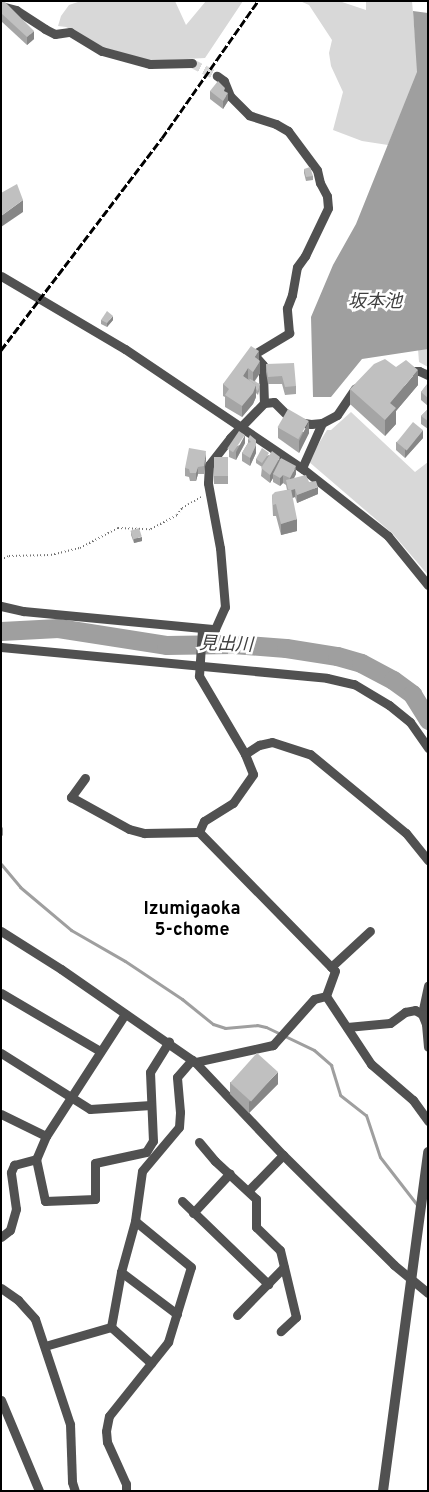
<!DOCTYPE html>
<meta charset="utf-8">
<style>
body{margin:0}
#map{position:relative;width:429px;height:1492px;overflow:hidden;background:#fff;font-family:Overpass,"Noto Sans JP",sans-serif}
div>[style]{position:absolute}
.green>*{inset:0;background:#d8d8d8}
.water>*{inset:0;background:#9f9f9f}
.stream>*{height:3px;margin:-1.5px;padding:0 1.5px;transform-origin:1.5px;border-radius:1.5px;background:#9f9f9f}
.river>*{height:19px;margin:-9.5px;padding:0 9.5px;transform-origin:9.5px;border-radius:9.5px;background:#9f9f9f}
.minor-tunnel>*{height:9px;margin-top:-4.5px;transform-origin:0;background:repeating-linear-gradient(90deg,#d9d9d9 0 9px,transparent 0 13.5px)}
.path>*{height:2px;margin-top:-1px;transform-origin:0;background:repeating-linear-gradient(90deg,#737373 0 1px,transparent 0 3.5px)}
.minor>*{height:9px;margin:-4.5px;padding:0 4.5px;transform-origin:4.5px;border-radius:4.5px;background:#515151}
.tertiary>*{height:10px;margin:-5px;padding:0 5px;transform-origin:5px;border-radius:5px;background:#515151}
.rail>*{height:3px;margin-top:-1.5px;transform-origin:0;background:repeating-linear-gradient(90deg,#000 0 8px,transparent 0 10.5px)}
.wall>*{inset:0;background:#a5a5a5;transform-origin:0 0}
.shaded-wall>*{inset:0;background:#868686}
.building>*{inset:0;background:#c0c0c0;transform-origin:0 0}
span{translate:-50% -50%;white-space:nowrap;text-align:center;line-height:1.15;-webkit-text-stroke:5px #fff;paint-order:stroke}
.water-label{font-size:18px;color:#404040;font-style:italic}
.neighbourhood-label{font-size:18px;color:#000;font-weight:700}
.frame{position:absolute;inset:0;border:2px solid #000;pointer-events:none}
</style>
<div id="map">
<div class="green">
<div style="clip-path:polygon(81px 1px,175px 1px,186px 25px,206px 1px,243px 1px,205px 58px,151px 61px,105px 48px,66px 27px,58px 26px,61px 16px,69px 5px)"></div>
<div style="clip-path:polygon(300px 1px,339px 1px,366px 10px,366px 1px,412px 1px,418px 72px,388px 145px,362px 141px,333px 130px,343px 92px,331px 66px,329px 53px,332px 40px,309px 5px)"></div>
<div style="clip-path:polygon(418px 349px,428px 349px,428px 367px,419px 362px)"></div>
<div style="clip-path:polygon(351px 412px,415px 472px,428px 462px,428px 575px,393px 534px,308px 461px,327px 430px,331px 430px)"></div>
</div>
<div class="water">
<div style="clip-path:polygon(413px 11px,428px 13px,428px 349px,362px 359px,331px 397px,313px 397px,311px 317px,333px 265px,356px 224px,417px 72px)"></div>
</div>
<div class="stream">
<div style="left:1px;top:828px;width:6px;rotate:90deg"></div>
<div style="left:1px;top:864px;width:30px;rotate:50deg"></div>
<div style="left:20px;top:887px;width:67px;rotate:40.1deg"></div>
<div style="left:71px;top:930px;width:62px;rotate:29.9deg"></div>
<div style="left:125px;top:961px;width:69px;rotate:33.7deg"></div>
<div style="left:182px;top:999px;width:40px;rotate:39deg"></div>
<div style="left:213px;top:1024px;width:13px;rotate:18deg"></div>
<div style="left:225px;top:1028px;width:32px;rotate:-5deg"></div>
<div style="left:257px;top:1025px;width:9px;rotate:13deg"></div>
<div style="left:266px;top:1027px;width:53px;rotate:25.6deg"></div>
<div style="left:314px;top:1050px;width:23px;rotate:41deg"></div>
<div style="left:331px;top:1065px;width:31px;rotate:73deg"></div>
<div style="left:340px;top:1095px;width:33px;rotate:38deg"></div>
<div style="left:366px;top:1115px;width:44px;rotate:71.6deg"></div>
<div style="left:380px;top:1157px;width:62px;rotate:52.2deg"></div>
</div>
<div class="river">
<div style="left:1px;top:631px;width:57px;rotate:-3deg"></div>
<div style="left:58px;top:628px;width:109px;rotate:8.9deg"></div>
<div style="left:166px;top:645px;width:67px;rotate:-0.9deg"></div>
<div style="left:233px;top:644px;width:53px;rotate:4.3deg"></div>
<div style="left:286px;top:648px;width:52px;rotate:8.9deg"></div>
<div style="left:337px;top:656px;width:25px;rotate:16deg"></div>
<div style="left:361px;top:663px;width:36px;rotate:28deg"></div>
<div style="left:393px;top:680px;width:24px;rotate:36deg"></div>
<div style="left:412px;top:694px;width:31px;rotate:58deg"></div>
</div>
<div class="minor-tunnel">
<div style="left:192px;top:63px;width:28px;rotate:27deg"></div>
</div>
<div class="path">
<div style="left:1px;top:560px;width:9px;rotate:-27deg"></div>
<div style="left:9px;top:556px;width:42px;rotate:-1.4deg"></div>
<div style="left:51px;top:555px;width:30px;rotate:-14deg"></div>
<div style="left:80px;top:548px;width:43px;rotate:-27.8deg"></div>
<div style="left:118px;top:528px;width:33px;rotate:2deg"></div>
<div style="left:151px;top:529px;width:30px;rotate:-28deg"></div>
<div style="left:177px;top:515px;width:9px;rotate:-54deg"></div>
<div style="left:182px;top:508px;width:22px;rotate:-30deg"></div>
</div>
<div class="minor">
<div style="left:1px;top:6px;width:16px;rotate:15deg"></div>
<div style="left:16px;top:10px;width:35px;rotate:33deg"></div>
<div style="left:45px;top:29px;width:11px;rotate:27deg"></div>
<div style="left:55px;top:34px;width:15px;rotate:-8deg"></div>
<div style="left:70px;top:32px;width:37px;rotate:31deg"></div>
<div style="left:102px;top:51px;width:50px;rotate:15.2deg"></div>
<div style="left:150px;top:64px;width:42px;rotate:-1.4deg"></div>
<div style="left:1px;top:276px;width:144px;rotate:30.5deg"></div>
<div style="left:125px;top:349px;width:215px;rotate:34deg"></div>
<div style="left:303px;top:469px;width:108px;rotate:38.2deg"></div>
<div style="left:388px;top:536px;width:63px;rotate:50.8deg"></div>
<div style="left:408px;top:371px;width:11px"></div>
<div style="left:419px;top:371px;width:10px;rotate:24deg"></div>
<div style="left:264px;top:403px;width:10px;rotate:-6deg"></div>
<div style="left:274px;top:402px;width:23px;rotate:45deg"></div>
<div style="left:290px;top:418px;width:8px;rotate:30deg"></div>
<div style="left:297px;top:422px;width:14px;rotate:8deg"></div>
<div style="left:311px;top:424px;width:11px;rotate:-5deg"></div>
<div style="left:322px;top:423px;width:17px;rotate:-28deg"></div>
<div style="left:337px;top:415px;width:32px;rotate:-56deg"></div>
<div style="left:302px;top:468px;width:49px;rotate:-66deg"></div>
<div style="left:1px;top:606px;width:23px;rotate:13deg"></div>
<div style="left:23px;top:611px;width:193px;rotate:5.4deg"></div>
<div style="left:215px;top:629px;width:24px;rotate:-66deg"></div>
<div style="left:225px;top:607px;width:59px;rotate:-94.8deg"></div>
<div style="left:220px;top:548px;width:66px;rotate:-100.5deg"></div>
<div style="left:208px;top:483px;width:18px;rotate:-87deg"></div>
<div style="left:209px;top:465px;width:34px;rotate:-52deg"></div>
<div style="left:230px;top:438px;width:49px;rotate:-45.8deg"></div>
<div style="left:264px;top:403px;width:38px;rotate:-92deg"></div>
<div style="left:263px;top:365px;width:11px;rotate:-131deg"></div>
<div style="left:256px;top:357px;width:4px;rotate:-90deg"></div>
<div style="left:256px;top:353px;width:39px;rotate:-31deg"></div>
<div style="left:289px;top:333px;width:25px;rotate:-95deg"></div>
<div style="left:287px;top:308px;width:14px;rotate:-69deg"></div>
<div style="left:292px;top:295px;width:28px;rotate:-80deg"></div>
<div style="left:297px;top:267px;width:14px;rotate:-54deg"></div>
<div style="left:305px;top:256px;width:53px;rotate:-64.4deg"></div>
<div style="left:328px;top:208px;width:12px;rotate:-95deg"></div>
<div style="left:327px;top:196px;width:15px;rotate:-118deg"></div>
<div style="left:320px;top:183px;width:13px;rotate:-103deg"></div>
<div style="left:317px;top:170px;width:49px;rotate:-126.6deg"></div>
<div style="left:288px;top:131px;width:14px;rotate:-150deg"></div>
<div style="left:276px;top:124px;width:28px;rotate:-162deg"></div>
<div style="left:249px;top:115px;width:27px;rotate:-135deg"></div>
<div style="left:230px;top:96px;width:16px;rotate:-112deg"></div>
<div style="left:224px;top:81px;width:9px;rotate:-144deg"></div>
<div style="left:1px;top:647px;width:327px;rotate:5.4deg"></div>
<div style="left:327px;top:678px;width:28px;rotate:13deg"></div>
<div style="left:354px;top:684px;width:41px;rotate:31deg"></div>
<div style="left:389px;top:705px;width:27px;rotate:39deg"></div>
<div style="left:410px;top:722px;width:32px;rotate:55deg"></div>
<div style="left:245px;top:754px;width:17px;rotate:-33deg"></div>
<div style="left:259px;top:745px;width:13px;rotate:-13deg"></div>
<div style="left:272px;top:742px;width:40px;rotate:18deg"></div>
<div style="left:310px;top:754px;width:124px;rotate:39.5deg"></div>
<div style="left:406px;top:833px;width:35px;rotate:51deg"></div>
<div style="left:85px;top:778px;width:24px;rotate:126deg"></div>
<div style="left:71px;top:797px;width:66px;rotate:28.9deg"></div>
<div style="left:129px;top:829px;width:16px;rotate:15deg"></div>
<div style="left:144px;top:833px;width:55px;rotate:-1deg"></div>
<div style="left:199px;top:832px;width:194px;rotate:45.6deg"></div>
<div style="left:335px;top:971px;width:27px;rotate:110deg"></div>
<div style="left:326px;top:996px;width:12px;rotate:166deg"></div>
<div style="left:314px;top:999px;width:62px;rotate:131.7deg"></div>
<div style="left:273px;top:1045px;width:80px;rotate:167.7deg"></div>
<div style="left:199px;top:832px;width:12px;rotate:-66deg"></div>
<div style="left:204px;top:821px;width:34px;rotate:-32deg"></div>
<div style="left:233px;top:803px;width:35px;rotate:-55deg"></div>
<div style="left:253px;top:774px;width:22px;rotate:-112deg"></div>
<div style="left:245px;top:754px;width:91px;rotate:-120.5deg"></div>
<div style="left:199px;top:676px;width:47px;rotate:-86.3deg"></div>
<div style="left:1px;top:931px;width:71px;rotate:32.3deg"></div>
<div style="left:61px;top:969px;width:163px;rotate:34.8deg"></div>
<div style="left:195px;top:1062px;width:128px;rotate:46.6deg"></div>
<div style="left:283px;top:1155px;width:156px;rotate:44.7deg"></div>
<div style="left:394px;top:1265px;width:44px;rotate:39.5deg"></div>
<div style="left:331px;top:967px;width:53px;rotate:-42.7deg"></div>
<div style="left:1px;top:993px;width:115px;rotate:30.4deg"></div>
<div style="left:326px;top:996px;width:82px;rotate:56.5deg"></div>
<div style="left:371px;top:1064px;width:55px;rotate:40.6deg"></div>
<div style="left:413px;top:1100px;width:26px;rotate:54deg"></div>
<div style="left:125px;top:1014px;width:145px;rotate:122.9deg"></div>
<div style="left:46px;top:1136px;width:25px;rotate:113deg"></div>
<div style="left:36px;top:1159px;width:43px;rotate:77.9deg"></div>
<div style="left:45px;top:1201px;width:50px;rotate:-2.3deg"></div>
<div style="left:95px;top:1199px;width:36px;rotate:-90deg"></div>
<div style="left:95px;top:1163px;width:52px;rotate:-12.2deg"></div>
<div style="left:146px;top:1152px;width:13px;rotate:-58deg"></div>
<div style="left:153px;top:1141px;width:69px;rotate:-92.5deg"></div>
<div style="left:150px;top:1072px;width:36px;rotate:-58deg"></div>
<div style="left:422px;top:1014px;width:29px;rotate:-78deg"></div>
<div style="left:347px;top:1027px;width:43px;rotate:-5.3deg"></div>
<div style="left:390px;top:1023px;width:19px;rotate:-36deg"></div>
<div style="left:405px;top:1012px;width:10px;rotate:-11deg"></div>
<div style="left:415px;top:1010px;width:8px;rotate:30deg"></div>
<div style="left:422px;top:1014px;width:11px;rotate:68deg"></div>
<div style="left:426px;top:1024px;width:23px;rotate:85deg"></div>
<div style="left:1px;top:1053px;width:105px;rotate:32.2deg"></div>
<div style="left:90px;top:1109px;width:61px;rotate:-3.8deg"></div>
<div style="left:1px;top:1114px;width:50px;rotate:26.1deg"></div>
<div style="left:199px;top:1142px;width:25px;rotate:50deg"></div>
<div style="left:215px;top:1161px;width:56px;rotate:42.8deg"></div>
<div style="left:256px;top:1199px;width:28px;rotate:90deg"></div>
<div style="left:256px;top:1227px;width:33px;rotate:44deg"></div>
<div style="left:280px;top:1250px;width:69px;rotate:76.6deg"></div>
<div style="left:296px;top:1317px;width:21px;rotate:137deg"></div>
<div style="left:249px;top:1190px;width:49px;rotate:-45.8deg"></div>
<div style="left:182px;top:1201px;width:120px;rotate:44deg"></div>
<div style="left:193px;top:1213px;width:54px;rotate:-47.2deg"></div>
<div style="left:1px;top:1237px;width:11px;rotate:-38deg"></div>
<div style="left:10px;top:1230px;width:22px;rotate:-74deg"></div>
<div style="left:16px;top:1209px;width:37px;rotate:-98deg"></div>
<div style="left:11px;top:1172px;width:8px;rotate:-67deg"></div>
<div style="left:14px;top:1165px;width:23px;rotate:-15deg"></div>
<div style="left:121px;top:1272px;width:70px;rotate:36.9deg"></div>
<div style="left:1px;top:1288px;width:21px;rotate:35deg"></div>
<div style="left:18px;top:1300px;width:25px;rotate:48deg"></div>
<div style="left:35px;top:1319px;width:111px;rotate:71.6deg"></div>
<div style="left:70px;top:1424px;width:58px;rotate:88deg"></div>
<div style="left:72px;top:1482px;width:9px;rotate:72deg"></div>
<div style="left:237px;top:1315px;width:67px;rotate:-45.6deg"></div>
<div style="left:111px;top:1327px;width:56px;rotate:-79.7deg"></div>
<div style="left:121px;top:1272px;width:53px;rotate:-74.6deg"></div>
<div style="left:135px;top:1221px;width:50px;rotate:-82deg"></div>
<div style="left:142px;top:1171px;width:57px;rotate:-49.9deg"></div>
<div style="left:179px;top:1127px;width:15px;rotate:-86deg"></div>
<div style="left:180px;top:1112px;width:35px;rotate:-95deg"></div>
<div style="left:177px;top:1077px;width:23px;rotate:-49deg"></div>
<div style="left:45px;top:1346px;width:69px;rotate:-16.1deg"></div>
<div style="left:111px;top:1327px;width:54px;rotate:42deg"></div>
<div style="left:1px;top:1400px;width:99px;rotate:67.3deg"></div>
<div style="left:126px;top:1491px;width:7px;rotate:-90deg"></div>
<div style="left:126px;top:1484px;width:46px;rotate:-114.3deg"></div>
<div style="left:107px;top:1442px;width:11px;rotate:-95deg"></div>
<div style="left:106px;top:1431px;width:15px;rotate:-79deg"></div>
<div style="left:109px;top:1416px;width:95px;rotate:-51.4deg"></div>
<div style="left:168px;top:1342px;width:78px;rotate:-73deg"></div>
<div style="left:191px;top:1267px;width:72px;rotate:-140.6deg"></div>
</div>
<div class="tertiary">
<div style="left:383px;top:1491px;width:342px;rotate:-82.4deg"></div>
</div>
<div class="rail">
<div style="left:1px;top:350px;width:266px;rotate:-52.8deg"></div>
<div style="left:162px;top:138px;width:167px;rotate:-55deg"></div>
</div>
<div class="wall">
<div style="clip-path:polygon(1px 1px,34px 39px,27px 45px,1px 21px)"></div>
<div style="clip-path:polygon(210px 91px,225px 92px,228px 101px,223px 109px,210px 99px)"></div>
<div style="clip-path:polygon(304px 169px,313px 176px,313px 180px,306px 181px,304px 173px)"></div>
<div style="clip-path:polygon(101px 320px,113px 320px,107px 327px,101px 324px)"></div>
<div style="clip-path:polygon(259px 360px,260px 373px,255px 381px,260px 388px,258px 395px,256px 393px,256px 397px,253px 404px,242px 417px,225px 407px,225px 397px,223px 396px,223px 384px)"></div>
<div style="clip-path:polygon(266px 364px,296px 386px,296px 394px,285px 395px,282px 384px,268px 384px,266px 372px)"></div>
<div style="clip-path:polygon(428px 383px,428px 406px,421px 400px,421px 392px)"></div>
<div style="clip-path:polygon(418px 385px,396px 411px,396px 424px,385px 436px,350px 404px,350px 389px)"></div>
<div style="clip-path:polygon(428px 409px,428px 429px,421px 424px,421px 416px)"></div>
<div style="clip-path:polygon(278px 427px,309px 433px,299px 453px,278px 438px)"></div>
<div style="clip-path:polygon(423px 438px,405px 458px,396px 450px,396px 442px)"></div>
<div style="clip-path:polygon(248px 439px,256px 440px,256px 453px,250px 466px,242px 461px,242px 453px,248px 443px)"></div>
<div style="clip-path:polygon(245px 443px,236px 460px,229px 457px,229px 449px)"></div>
<div style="clip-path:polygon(269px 455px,280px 461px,296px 474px,294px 478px,309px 482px,318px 494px,297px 503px,295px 497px,292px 498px,297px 531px,281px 535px,276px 516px,273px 516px,272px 495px,287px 490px,286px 485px,283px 483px,280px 486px,273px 482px,273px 478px,270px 483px,261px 476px,262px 467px,256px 463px,256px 459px)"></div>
<div style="left:214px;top:457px;width:14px;height:27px"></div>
<div style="clip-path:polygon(206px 459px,204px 474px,198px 474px,196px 481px,190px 481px,189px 477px,185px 476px,185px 468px)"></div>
<div style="clip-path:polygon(131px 531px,142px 541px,134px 543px,131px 535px)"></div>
<div style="clip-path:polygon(230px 1082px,278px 1084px,249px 1113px,230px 1094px)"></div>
</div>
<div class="shaded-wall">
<div style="clip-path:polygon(34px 31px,34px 39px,27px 45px,27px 37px)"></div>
<div style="clip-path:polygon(228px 93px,228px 101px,223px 109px,223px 101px)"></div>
<div style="clip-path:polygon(23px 200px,23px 212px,1px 227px,1px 216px)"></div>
<div style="clip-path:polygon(113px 316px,113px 320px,107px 327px,107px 323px)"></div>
<div style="clip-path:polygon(259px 351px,259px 363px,255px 357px)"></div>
<div style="clip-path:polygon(260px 361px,260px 373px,253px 383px,253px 372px)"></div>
<div style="clip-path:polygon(248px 368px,248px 380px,243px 376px)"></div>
<div style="clip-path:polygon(418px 370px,418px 385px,396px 411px,396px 424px,385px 436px,385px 420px,390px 403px)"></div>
<div style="clip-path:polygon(256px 385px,256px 397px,253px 404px,242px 417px,242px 406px)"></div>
<div style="clip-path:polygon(309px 421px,309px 433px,299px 453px,299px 441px)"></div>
<div style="clip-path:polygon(423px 430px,423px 438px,405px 458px,405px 450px)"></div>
<div style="clip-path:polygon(245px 435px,245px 443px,236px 460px,236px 452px)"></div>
<div style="clip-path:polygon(256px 445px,256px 453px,250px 466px,250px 458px)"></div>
<div style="clip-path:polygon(206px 451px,206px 459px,204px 474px,204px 466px)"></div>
<div style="clip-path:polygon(280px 457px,280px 465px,273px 474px,273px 478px,270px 483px,270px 475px)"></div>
<div style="clip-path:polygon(296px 466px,296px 474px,290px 486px,290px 478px)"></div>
<div style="clip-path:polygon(198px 467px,198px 474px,196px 481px,196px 473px)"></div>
<div style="clip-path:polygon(283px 475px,283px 483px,280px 486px,280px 478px)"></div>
<div style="clip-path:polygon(318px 487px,318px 494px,297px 503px,297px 495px)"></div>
<div style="clip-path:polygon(295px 489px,295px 497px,289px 499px,289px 491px)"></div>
<div style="clip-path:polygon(297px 519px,297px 531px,281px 535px,281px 524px)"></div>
<div style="clip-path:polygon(142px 537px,142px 541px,134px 543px,134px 539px)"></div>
<div style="clip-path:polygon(278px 1072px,278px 1084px,249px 1113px,249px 1102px)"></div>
</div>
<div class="building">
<div style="clip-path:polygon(1px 1px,4px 1px,34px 31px,27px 37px,1px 13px)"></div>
<div style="clip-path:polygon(218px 81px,225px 88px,224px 91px,228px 93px,223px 101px,210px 91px)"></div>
<div style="clip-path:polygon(310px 167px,313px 176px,306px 177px,304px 169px)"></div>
<div style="clip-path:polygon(17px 184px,23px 200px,1px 216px,1px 193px)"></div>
<div style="clip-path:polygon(107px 311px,113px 316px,107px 323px,101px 320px)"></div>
<div style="clip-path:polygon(251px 346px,259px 351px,255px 357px,260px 361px,253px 372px,248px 368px,243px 376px,256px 385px,253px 393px,242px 406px,225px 395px,229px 389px,223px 384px)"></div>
<div style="clip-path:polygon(385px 359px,396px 367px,406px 360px,418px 370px,390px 403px,396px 408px,385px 420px,350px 389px,374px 364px)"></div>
<div style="clip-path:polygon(294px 363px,296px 386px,285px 387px,282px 376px,268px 377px,266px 364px)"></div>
<div style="clip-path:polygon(250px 379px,260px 384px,258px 391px,256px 389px,256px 385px,249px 380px)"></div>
<div style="clip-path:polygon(428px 383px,428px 398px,421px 392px)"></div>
<div style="left:288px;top:409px;width:24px;height:21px;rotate:30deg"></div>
<div style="clip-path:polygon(428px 409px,428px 421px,421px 416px)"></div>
<div style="left:413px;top:422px;width:13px;height:26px;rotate:39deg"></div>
<div style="left:239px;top:431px;width:7px;height:21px;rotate:34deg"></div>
<div style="clip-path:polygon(250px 435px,256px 440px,256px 445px,250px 458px,242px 453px,248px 443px,251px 442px,248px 439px)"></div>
<div style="clip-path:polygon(189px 448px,206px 451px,204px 466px,198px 467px,196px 473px,190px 473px,189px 469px,185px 468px)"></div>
<div style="clip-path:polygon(262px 448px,269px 453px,262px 463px,256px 459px)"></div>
<div style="clip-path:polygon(272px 451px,280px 457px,270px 475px,261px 468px)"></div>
<div style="left:214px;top:457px;width:14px;height:19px"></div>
<div style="clip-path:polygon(281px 458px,296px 466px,290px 478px,283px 475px,280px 478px,273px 474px)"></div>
<div style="clip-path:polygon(306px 475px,309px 482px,316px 481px,318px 487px,297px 495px,295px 489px,291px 490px,291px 489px,288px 489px,286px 480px)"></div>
<div style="clip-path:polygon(291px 489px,297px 519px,281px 524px,276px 504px,273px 505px,272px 495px,275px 492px)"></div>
<div style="left:139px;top:528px;width:9px;height:9px;rotate:72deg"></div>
<div style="left:257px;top:1053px;width:28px;height:40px;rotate:42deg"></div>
</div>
<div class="water-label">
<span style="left:375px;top:303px">坂本池</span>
<span style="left:226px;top:646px;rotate:2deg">見出川</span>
</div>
<div class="neighbourhood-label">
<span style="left:192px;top:921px">Izumigaoka<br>5-chome</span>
</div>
<div class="frame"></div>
</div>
